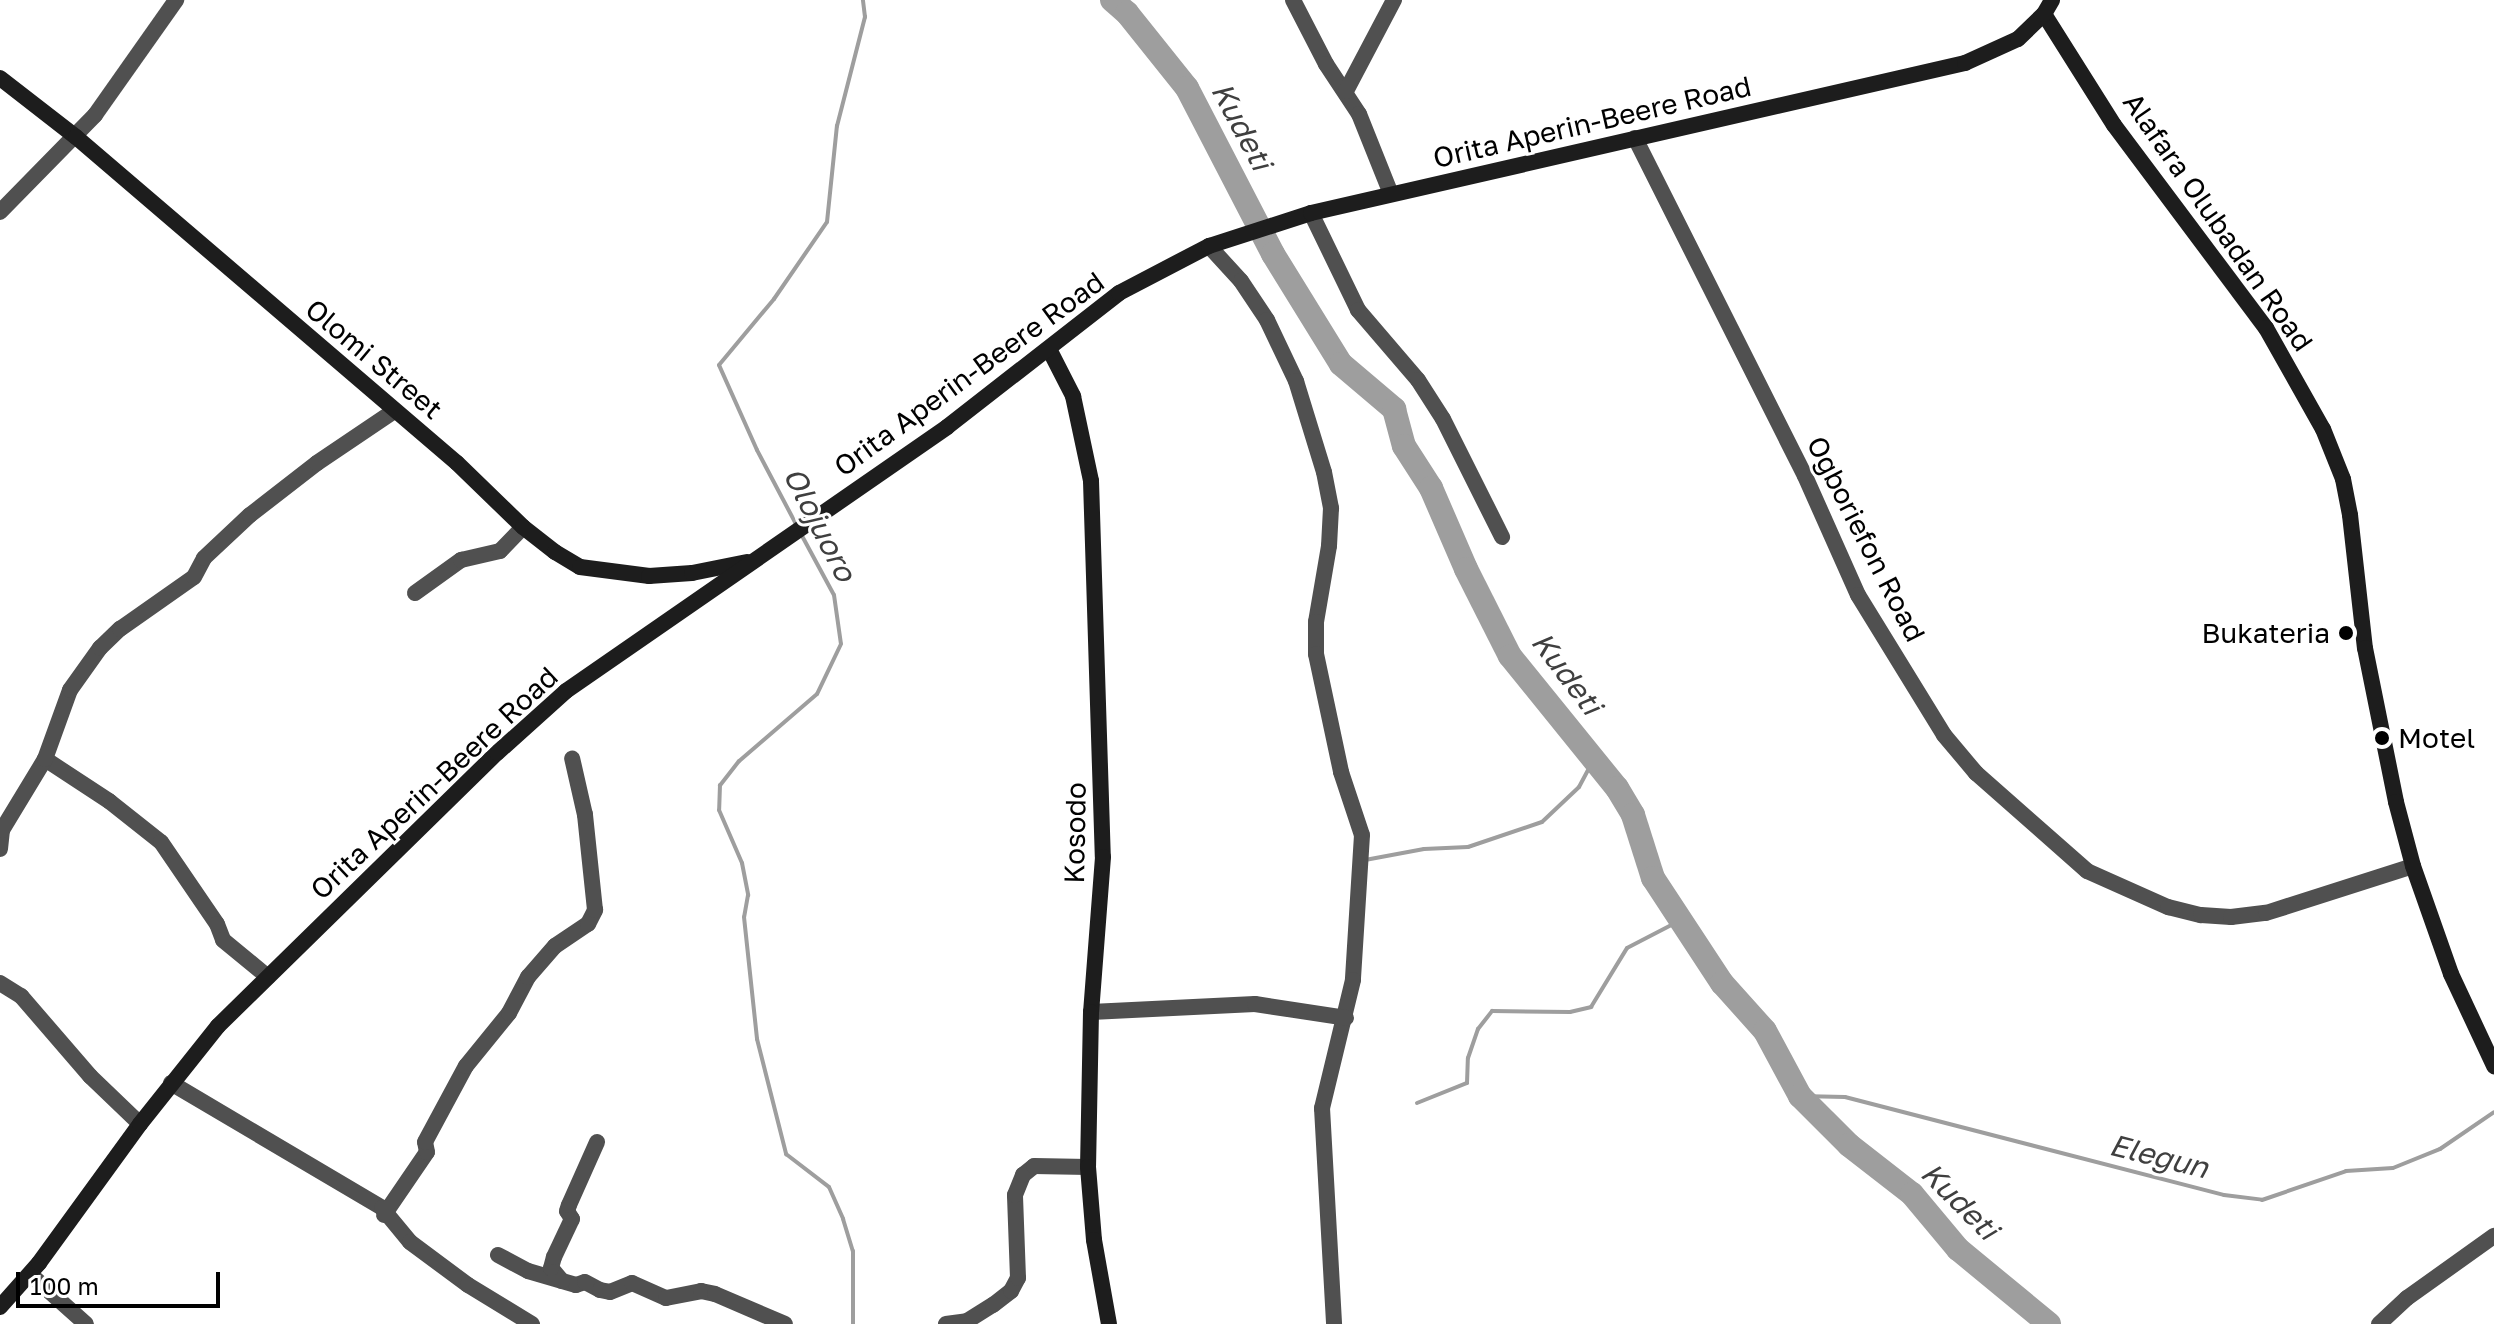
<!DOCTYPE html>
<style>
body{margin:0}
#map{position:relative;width:2494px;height:1324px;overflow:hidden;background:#fff;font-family:"Golos Text",sans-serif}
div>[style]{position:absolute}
.stream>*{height:4px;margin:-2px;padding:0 2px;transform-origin:2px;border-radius:2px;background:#9e9e9e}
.river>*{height:24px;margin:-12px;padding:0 12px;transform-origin:12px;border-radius:12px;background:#9e9e9e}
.street>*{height:16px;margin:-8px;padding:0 8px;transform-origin:8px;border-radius:8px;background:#505050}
.secondary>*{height:16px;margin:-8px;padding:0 8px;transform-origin:8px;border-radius:8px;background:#1d1d1d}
.dots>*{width:22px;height:22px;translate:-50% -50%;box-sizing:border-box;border:4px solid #fff;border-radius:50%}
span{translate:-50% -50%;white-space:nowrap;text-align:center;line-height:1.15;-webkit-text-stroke:6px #fff;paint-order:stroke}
.street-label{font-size:28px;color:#000}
.poi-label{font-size:28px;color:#000}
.right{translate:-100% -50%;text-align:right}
.left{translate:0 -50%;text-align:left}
.water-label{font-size:30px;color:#3f3f3f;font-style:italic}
.scale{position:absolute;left:16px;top:1272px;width:204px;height:36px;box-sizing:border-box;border:4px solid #000;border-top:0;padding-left:10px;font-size:24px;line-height:28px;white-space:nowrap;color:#000;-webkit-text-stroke:6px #fff;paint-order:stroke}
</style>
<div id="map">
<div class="stream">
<div style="left:797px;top:526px;width:86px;rotate:-117.8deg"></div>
<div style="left:757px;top:450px;width:93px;rotate:-114.1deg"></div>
<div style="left:719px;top:365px;width:86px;rotate:-50.2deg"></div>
<div style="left:774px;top:299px;width:93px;rotate:-55.5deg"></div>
<div style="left:827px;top:222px;width:97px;rotate:-84.1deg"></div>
<div style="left:837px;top:126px;width:113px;rotate:-75.6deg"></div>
<div style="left:865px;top:17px;width:17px;rotate:-97deg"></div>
<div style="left:801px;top:534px;width:69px;rotate:61.6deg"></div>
<div style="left:834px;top:595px;width:49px;rotate:81.9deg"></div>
<div style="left:841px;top:644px;width:55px;rotate:115.6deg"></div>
<div style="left:817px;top:694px;width:103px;rotate:139.3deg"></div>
<div style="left:739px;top:761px;width:31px;rotate:128deg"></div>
<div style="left:720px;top:785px;width:25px;rotate:92deg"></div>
<div style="left:719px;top:810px;width:58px;rotate:66.5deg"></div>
<div style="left:742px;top:863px;width:33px;rotate:79deg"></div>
<div style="left:748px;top:895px;width:22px;rotate:100deg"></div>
<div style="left:744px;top:917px;width:123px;rotate:83.9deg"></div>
<div style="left:757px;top:1039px;width:119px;rotate:75.8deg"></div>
<div style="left:786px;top:1154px;width:54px;rotate:37.5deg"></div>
<div style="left:829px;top:1187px;width:35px;rotate:66deg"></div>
<div style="left:843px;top:1219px;width:34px;rotate:73deg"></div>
<div style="left:853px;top:1251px;width:73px;rotate:90deg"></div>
<div style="left:1365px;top:860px;width:60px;rotate:-10.6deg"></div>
<div style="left:1424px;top:849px;width:44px;rotate:-2.6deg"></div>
<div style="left:1468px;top:847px;width:78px;rotate:-18.7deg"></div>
<div style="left:1542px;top:822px;width:51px;rotate:-43.4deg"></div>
<div style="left:1579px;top:787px;width:32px;rotate:-62deg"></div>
<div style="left:1800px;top:1096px;width:45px;rotate:1.3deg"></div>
<div style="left:1845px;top:1097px;width:391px;rotate:14.5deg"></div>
<div style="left:2224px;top:1195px;width:38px;rotate:7deg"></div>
<div style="left:2262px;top:1200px;width:89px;rotate:-19deg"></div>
<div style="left:2346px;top:1171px;width:47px;rotate:-3.7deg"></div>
<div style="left:2393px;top:1168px;width:51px;rotate:-22deg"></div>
<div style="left:2440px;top:1149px;width:65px;rotate:-34.4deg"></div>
<div style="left:1417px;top:1103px;width:54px;rotate:-21.8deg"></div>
<div style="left:1467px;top:1083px;width:25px;rotate:-88deg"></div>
<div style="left:1468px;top:1058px;width:31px;rotate:-71deg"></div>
<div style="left:1478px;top:1029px;width:23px;rotate:-52deg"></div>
<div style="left:1492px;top:1011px;width:78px;rotate:0.7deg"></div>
<div style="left:1570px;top:1012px;width:22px;rotate:-13deg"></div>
<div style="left:1591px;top:1007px;width:69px;rotate:-58.6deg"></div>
<div style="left:1627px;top:948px;width:63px;rotate:-27.4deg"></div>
</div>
<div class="river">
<div style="left:1112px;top:0;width:20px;rotate:41deg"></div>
<div style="left:1127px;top:13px;width:96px;rotate:51.3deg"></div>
<div style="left:1187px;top:88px;width:187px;rotate:62.6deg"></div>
<div style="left:1273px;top:254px;width:129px;rotate:58.3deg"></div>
<div style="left:1341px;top:364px;width:70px;rotate:40.3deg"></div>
<div style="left:1394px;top:409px;width:38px;rotate:75deg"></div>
<div style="left:1404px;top:446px;width:50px;rotate:57.3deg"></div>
<div style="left:1431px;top:488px;width:88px;rotate:66.6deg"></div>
<div style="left:1466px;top:569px;width:97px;rotate:63.2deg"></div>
<div style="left:1510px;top:656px;width:170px;rotate:51deg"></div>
<div style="left:1617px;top:788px;width:31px;rotate:59deg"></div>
<div style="left:1633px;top:815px;width:66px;rotate:72.4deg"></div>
<div style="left:1653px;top:878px;width:126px;rotate:56.7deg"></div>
<div style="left:1722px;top:983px;width:64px;rotate:48.1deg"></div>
<div style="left:1765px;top:1031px;width:74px;rotate:61.7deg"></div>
<div style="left:1800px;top:1096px;width:69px;rotate:45deg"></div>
<div style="left:1849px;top:1145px;width:80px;rotate:37.9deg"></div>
<div style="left:1912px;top:1194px;width:72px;rotate:50.1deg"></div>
<div style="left:1958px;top:1249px;width:118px;rotate:39.5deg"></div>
</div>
<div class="street">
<div style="left:1293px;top:0;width:72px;rotate:62.7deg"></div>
<div style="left:1326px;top:64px;width:60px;rotate:56.6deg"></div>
<div style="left:1359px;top:114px;width:86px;rotate:68.2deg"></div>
<div style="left:1346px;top:91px;width:103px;rotate:-62.2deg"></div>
<div style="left:1635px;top:138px;width:378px;rotate:63.3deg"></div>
<div style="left:1805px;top:476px;width:130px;rotate:66deg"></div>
<div style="left:1858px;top:595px;width:164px;rotate:58.4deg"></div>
<div style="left:1944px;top:735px;width:50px;rotate:49.9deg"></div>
<div style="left:1976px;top:773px;width:148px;rotate:41.4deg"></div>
<div style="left:2087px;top:871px;width:89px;rotate:24deg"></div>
<div style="left:2168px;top:907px;width:34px;rotate:14deg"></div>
<div style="left:2201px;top:915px;width:30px;rotate:4deg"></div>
<div style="left:2231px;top:917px;width:35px;rotate:-7deg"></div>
<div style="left:2266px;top:913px;width:154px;rotate:-17.7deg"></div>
<div style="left:0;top:212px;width:136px;rotate:-45.6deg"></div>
<div style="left:95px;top:115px;width:141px;rotate:-54.8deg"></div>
<div style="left:1311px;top:213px;width:108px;rotate:64.1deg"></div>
<div style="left:1358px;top:310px;width:92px;rotate:49.4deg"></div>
<div style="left:1418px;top:380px;width:46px;rotate:57.3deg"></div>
<div style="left:1443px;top:419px;width:132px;rotate:63.4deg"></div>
<div style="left:1209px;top:246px;width:47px;rotate:47.6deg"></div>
<div style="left:1241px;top:281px;width:47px;rotate:56.3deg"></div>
<div style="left:1267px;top:320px;width:68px;rotate:64.6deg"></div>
<div style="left:1296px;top:381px;width:95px;rotate:72.9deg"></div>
<div style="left:1324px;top:472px;width:37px;rotate:79deg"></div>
<div style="left:1331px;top:508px;width:38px;rotate:93deg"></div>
<div style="left:1329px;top:546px;width:77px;rotate:99.7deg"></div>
<div style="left:1316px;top:622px;width:32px;rotate:90deg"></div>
<div style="left:1316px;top:654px;width:121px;rotate:78deg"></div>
<div style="left:1341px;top:772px;width:66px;rotate:71.6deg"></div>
<div style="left:1362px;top:835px;width:145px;rotate:93.6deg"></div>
<div style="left:1353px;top:980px;width:132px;rotate:103.6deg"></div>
<div style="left:1322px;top:1108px;width:216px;rotate:86.8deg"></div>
<div style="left:415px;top:593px;width:57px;rotate:-35.7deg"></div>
<div style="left:461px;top:560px;width:40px;rotate:-13deg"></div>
<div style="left:500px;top:551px;width:33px;rotate:-46deg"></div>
<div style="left:45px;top:759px;width:77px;rotate:33.3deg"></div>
<div style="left:109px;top:801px;width:66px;rotate:38.3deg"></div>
<div style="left:161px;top:842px;width:99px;rotate:55.7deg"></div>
<div style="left:217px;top:924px;width:17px;rotate:69deg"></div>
<div style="left:223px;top:940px;width:58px;rotate:39.4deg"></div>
<div style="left:0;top:849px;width:19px;rotate:-84deg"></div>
<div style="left:2px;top:830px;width:83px;rotate:-58.8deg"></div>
<div style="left:45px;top:759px;width:73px;rotate:-70.1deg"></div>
<div style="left:70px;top:690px;width:52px;rotate:-54.5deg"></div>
<div style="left:100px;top:648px;width:28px;rotate:-44deg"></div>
<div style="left:120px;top:629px;width:90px;rotate:-35.1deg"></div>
<div style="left:194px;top:577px;width:21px;rotate:-62deg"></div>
<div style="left:204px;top:558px;width:63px;rotate:-43.1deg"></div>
<div style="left:250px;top:515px;width:85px;rotate:-37.8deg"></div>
<div style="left:317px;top:463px;width:93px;rotate:-34deg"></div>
<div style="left:0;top:983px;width:25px;rotate:32deg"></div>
<div style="left:21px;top:996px;width:106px;rotate:49.2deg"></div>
<div style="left:90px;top:1076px;width:69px;rotate:43.8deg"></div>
<div style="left:1091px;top:1012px;width:164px;rotate:-2.8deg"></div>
<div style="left:1255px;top:1004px;width:92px;rotate:8.7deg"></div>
<div style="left:171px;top:1083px;width:245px;rotate:30.6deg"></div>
<div style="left:382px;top:1208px;width:44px;rotate:50.5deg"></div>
<div style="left:410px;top:1242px;width:72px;rotate:36.6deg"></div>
<div style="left:468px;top:1285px;width:75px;rotate:31.4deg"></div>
<div style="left:384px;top:1215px;width:76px;rotate:-55.7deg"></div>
<div style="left:427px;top:1152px;width:10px;rotate:-101deg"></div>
<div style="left:425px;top:1142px;width:86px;rotate:-61.7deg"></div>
<div style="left:466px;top:1066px;width:68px;rotate:-50.9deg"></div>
<div style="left:509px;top:1013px;width:41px;rotate:-62.2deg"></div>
<div style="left:528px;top:977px;width:41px;rotate:-48.9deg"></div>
<div style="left:555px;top:946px;width:40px;rotate:-34deg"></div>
<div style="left:588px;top:924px;width:16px;rotate:-63deg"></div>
<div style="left:595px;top:910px;width:96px;rotate:-96deg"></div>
<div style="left:585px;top:815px;width:58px;rotate:-102.8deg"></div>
<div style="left:498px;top:1255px;width:34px;rotate:28deg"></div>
<div style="left:528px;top:1271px;width:50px;rotate:16.3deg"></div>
<div style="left:576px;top:1285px;width:9px;rotate:-18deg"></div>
<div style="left:585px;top:1282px;width:17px;rotate:28deg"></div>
<div style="left:600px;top:1290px;width:10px;rotate:11deg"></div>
<div style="left:610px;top:1292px;width:24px;rotate:-22deg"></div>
<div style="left:632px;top:1283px;width:37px;rotate:24deg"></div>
<div style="left:666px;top:1298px;width:36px;rotate:-11deg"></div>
<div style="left:701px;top:1291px;width:14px;rotate:12deg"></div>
<div style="left:715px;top:1294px;width:76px;rotate:23.2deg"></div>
<div style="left:30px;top:1274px;width:75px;rotate:41.8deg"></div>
<div style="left:562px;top:1281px;width:17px;rotate:-130deg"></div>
<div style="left:551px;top:1268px;width:11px;rotate:-75deg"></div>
<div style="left:554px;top:1257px;width:42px;rotate:-64.7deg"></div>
<div style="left:572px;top:1219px;width:9px;rotate:-122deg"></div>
<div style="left:567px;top:1211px;width:6px;rotate:-72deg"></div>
<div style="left:569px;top:1205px;width:69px;rotate:-66deg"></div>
<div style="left:946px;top:1324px;width:21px;rotate:-8deg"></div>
<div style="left:967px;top:1321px;width:31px;rotate:-32deg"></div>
<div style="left:993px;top:1305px;width:23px;rotate:-38deg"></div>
<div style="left:1011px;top:1291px;width:15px;rotate:-62deg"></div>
<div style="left:1018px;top:1278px;width:83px;rotate:-92.1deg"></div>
<div style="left:1015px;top:1195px;width:22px;rotate:-68deg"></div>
<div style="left:1023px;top:1175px;width:14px;rotate:-39deg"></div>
<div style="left:1034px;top:1166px;width:54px;rotate:1.1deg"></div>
<div style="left:2379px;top:1324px;width:38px;rotate:-43deg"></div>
<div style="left:2407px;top:1298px;width:107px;rotate:-35.5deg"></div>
</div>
<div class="secondary">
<div style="left:2044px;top:14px;width:131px;rotate:57.8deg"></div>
<div style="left:2114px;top:125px;width:254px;rotate:53.2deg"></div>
<div style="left:2266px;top:328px;width:116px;rotate:60.6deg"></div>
<div style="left:2323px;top:429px;width:54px;rotate:68.2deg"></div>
<div style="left:2343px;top:479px;width:37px;rotate:79deg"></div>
<div style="left:2350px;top:515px;width:134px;rotate:83.6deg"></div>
<div style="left:2365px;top:648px;width:157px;rotate:78.6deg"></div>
<div style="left:2396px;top:802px;width:66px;rotate:75.1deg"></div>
<div style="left:2413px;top:866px;width:114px;rotate:70.6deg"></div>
<div style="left:2451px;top:974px;width:102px;rotate:64.9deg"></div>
<div style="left:0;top:78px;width:96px;rotate:37.8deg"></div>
<div style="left:76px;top:137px;width:501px;rotate:40.55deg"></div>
<div style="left:457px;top:463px;width:92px;rotate:44.1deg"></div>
<div style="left:523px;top:527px;width:41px;rotate:38deg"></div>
<div style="left:555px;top:552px;width:29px;rotate:31deg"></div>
<div style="left:580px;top:567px;width:70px;rotate:7.4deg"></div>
<div style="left:649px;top:576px;width:43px;rotate:-4deg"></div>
<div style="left:692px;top:573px;width:56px;rotate:-11.3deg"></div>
<div style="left:1049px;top:349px;width:53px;rotate:62.9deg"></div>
<div style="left:1073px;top:396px;width:87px;rotate:78deg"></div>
<div style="left:1091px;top:481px;width:376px;rotate:88.2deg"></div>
<div style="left:1103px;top:857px;width:155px;rotate:94.4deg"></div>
<div style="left:1091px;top:1012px;width:155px;rotate:91.1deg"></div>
<div style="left:1088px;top:1167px;width:73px;rotate:85.3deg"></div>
<div style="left:1094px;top:1240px;width:85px;rotate:79.9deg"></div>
<div style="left:0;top:1307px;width:59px;rotate:-48.4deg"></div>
<div style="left:39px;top:1263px;width:172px;rotate:-54deg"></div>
<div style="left:140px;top:1124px;width:125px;rotate:-51.5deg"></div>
<div style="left:218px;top:1026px;width:390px;rotate:-44.4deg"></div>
<div style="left:497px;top:753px;width:93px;rotate:-41.9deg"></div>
<div style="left:566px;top:691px;width:464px;rotate:-34.7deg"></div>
<div style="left:947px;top:427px;width:218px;rotate:-37.9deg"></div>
<div style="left:1119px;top:293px;width:102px;rotate:-27.6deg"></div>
<div style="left:1209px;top:246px;width:107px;rotate:-17.9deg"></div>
<div style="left:1311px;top:213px;width:671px;rotate:-12.92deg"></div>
<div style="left:1965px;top:63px;width:58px;rotate:-24.4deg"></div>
<div style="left:2018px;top:39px;width:36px;rotate:-44deg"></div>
<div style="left:2044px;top:14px;width:16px;rotate:-60deg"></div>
</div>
<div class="dots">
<div style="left:2346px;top:633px;background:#000"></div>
<div style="left:2382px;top:738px;background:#000"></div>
</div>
<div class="street-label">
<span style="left:1592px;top:122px;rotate:-13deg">Orita Aperin-Beere Road</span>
<span style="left:2218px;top:222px;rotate:55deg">Alafara Olubadan Road</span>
<span style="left:374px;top:359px;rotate:40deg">Olomi Street</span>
<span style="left:969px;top:374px;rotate:-36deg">Orita Aperin-Beere Road</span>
<span style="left:1866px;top:539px;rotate:63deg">Ogboriefon Road</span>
<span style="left:434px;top:783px;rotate:-43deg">Orita Aperin-Beere Road</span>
<span style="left:1075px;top:833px;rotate:-89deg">Kosodo</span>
</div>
<div class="poi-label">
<span class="right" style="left:2330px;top:633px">Bukateria</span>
<span class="left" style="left:2398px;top:738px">Motel</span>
</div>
<div class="water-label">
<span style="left:1242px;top:126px;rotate:62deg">Kudeti</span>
<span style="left:820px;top:524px;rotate:63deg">Olojuoro</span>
<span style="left:1567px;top:673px;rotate:53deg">Kudeti</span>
<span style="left:2159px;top:1156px;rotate:14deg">Elegun</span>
<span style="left:1960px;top:1201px;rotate:45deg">Kudeti</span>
</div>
<div class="scale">100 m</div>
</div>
